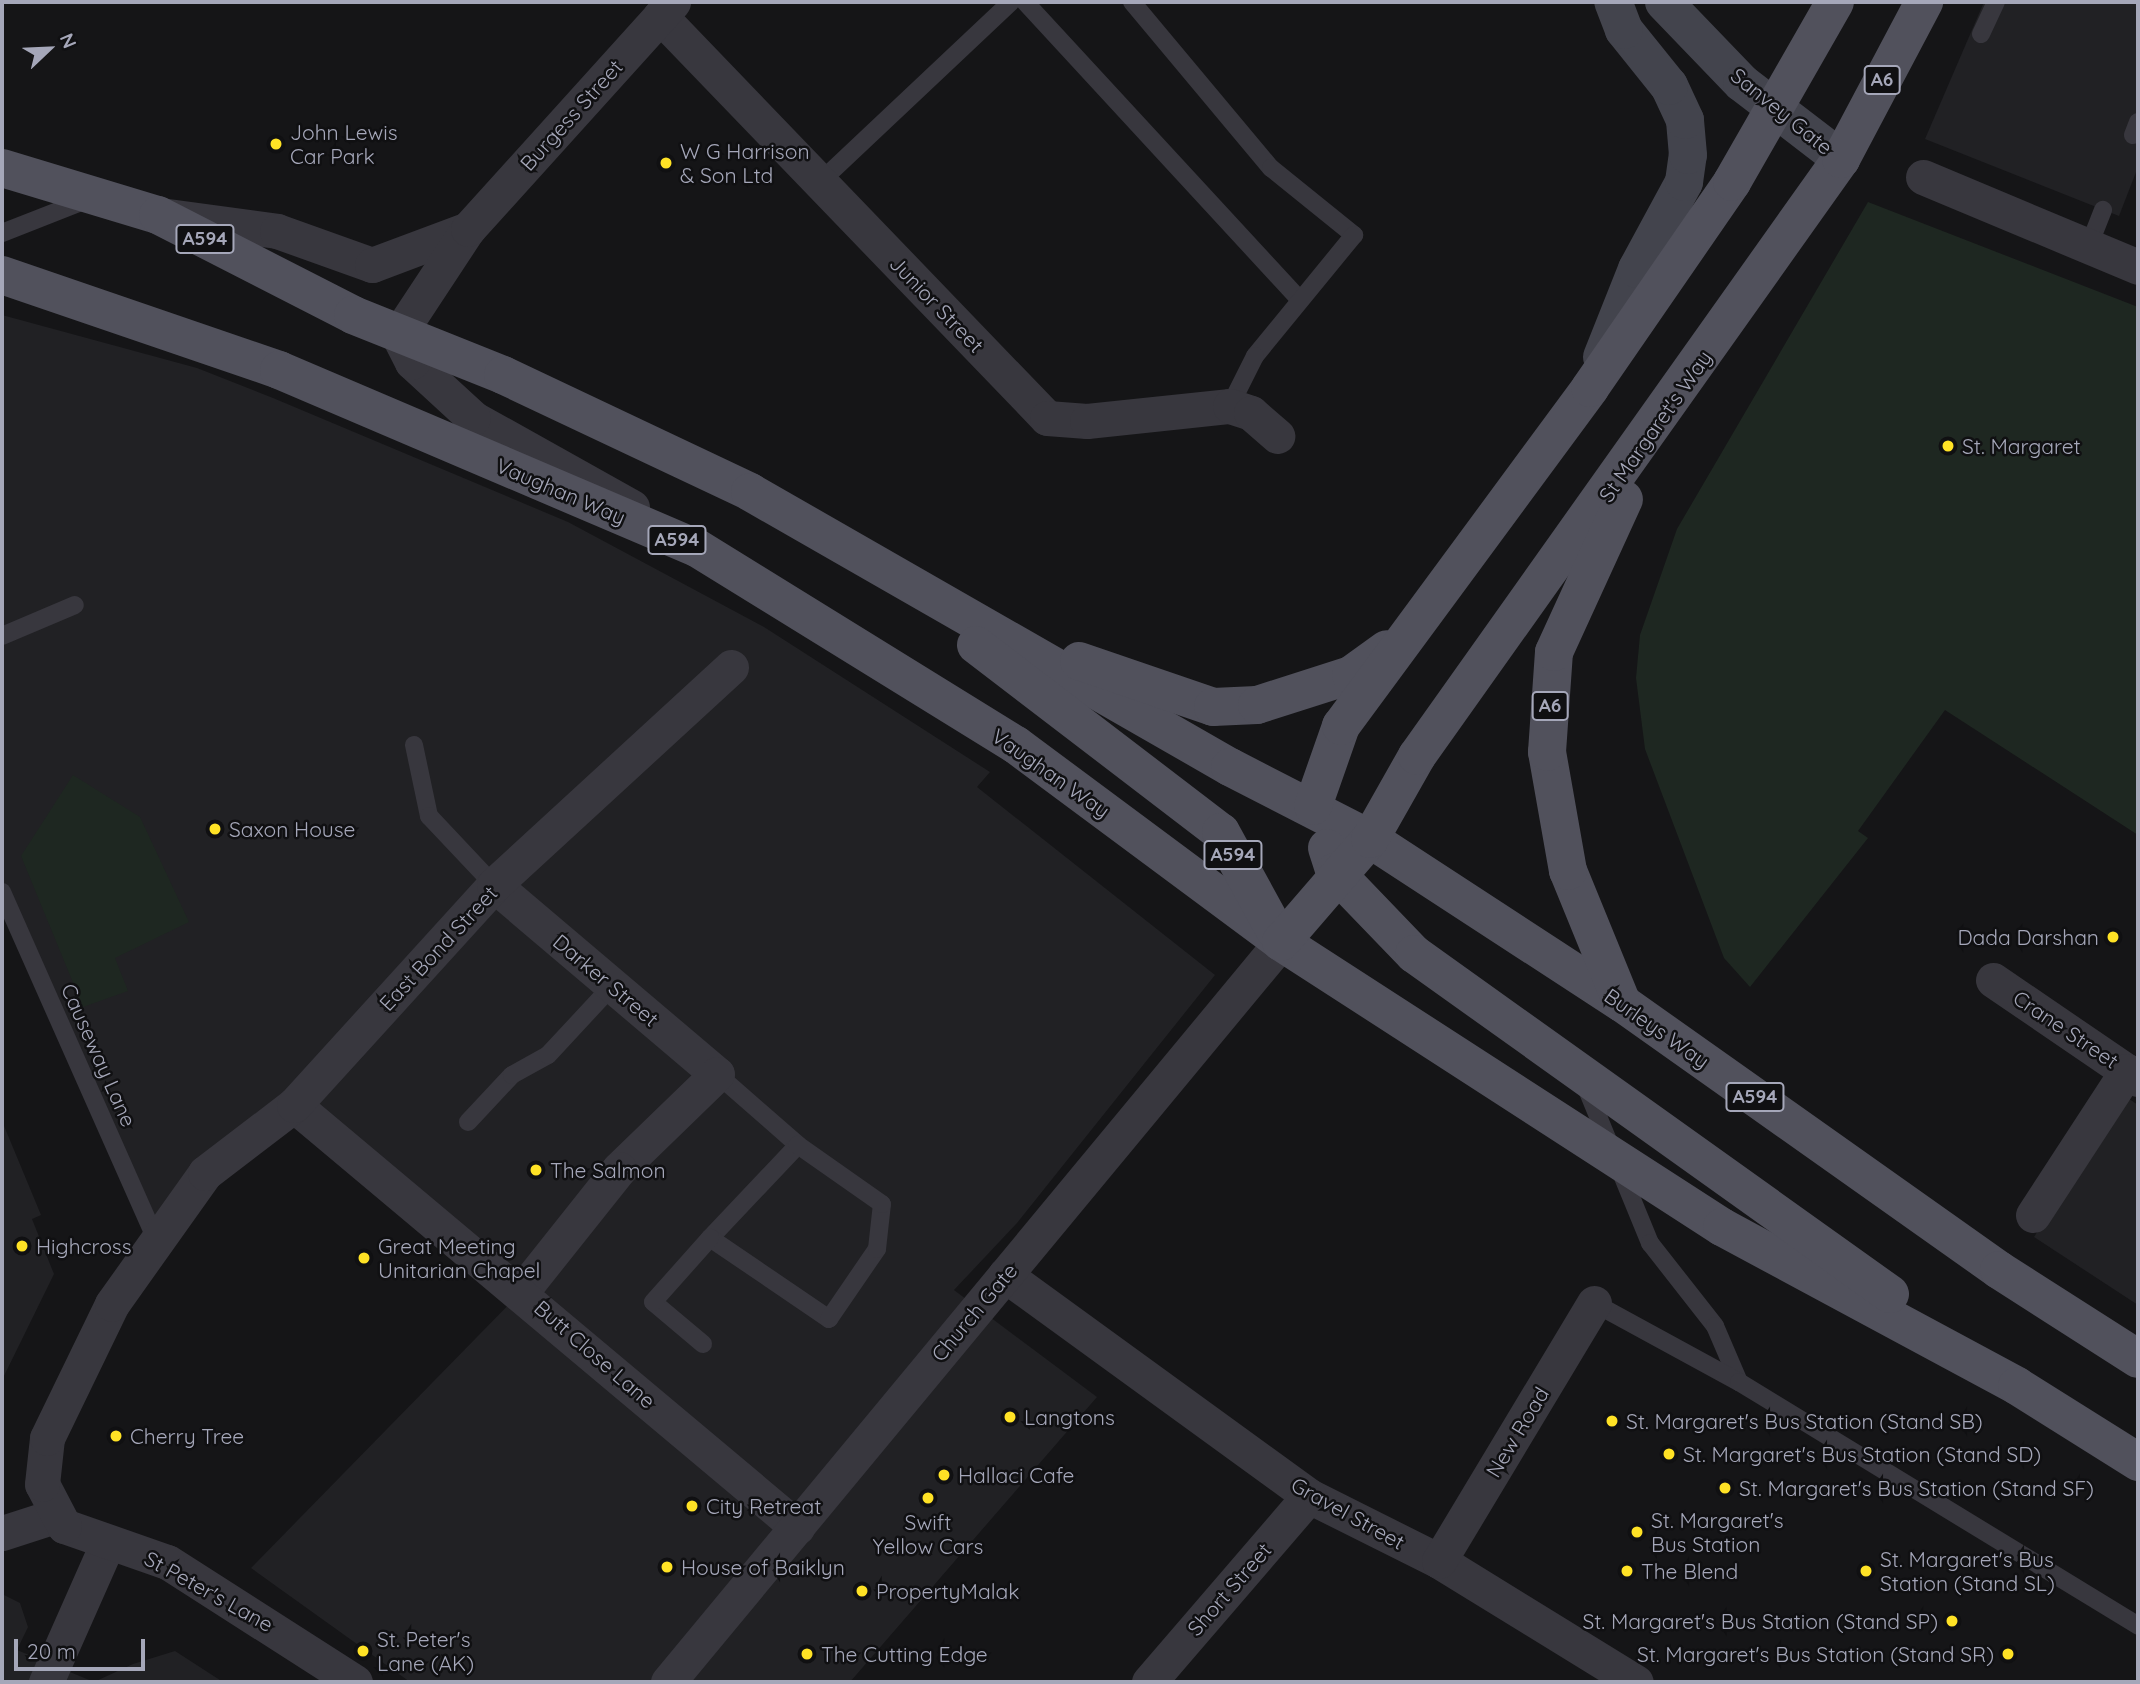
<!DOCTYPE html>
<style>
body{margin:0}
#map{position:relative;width:2140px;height:1684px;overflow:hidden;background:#151517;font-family:Quicksand,sans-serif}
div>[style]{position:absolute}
.built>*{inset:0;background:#212124}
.green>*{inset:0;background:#1e2721}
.lane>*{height:18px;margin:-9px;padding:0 9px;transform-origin:9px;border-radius:9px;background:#38373e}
.street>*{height:35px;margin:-17.5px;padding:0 17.5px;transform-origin:17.5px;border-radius:17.5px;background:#38373e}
.secondary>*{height:38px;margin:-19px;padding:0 19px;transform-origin:19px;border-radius:19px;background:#43444d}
.primary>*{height:38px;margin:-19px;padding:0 19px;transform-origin:19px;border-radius:19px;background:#51515c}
.dots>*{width:19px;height:19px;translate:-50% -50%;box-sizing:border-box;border:4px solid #101012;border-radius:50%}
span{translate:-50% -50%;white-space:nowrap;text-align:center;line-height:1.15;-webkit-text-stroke:5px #101012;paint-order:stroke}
.shield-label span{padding:2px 5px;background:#101012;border:2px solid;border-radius:5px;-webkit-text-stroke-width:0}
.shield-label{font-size:19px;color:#a5a7b9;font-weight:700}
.street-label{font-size:21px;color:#a5a7b9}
.poi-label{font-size:21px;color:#a5a7b9}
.left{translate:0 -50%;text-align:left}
.right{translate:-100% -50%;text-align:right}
.frame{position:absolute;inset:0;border:4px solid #a5a7b9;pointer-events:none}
.north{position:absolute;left:14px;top:14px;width:70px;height:70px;-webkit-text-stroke:5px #101012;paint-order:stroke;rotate:67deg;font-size:19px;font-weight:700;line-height:28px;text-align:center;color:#a5a7b9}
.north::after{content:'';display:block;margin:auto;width:24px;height:32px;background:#a5a7b9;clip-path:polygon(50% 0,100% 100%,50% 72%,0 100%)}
.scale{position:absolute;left:14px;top:1639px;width:131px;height:32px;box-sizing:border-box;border:4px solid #a5a7b9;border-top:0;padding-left:9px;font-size:21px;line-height:24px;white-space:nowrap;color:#a5a7b9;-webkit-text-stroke:5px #101012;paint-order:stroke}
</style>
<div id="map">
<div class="built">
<div style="clip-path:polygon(1984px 2px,2138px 2px,2138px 167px,2119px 216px,1925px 139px)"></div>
<div style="clip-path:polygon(2px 315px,197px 368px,273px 398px,568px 522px,764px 627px,990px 772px,977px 787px,1215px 975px,1017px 1223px,954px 1290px,1097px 1397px,850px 1682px,410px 1682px,251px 1568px,522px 1291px,294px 1105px,155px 1237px,2px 892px)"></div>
<div style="clip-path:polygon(2125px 1096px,2138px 1105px,2138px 1305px,2034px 1237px)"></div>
<div style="clip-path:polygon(2px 1121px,41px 1215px,32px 1219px,54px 1274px,2px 1380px)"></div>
<div style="clip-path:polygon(2px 1594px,20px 1603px,28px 1627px,17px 1650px,94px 1682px,2px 1682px)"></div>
<div style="clip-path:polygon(175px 1651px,223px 1682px,94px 1682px,133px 1664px)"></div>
</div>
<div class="green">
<div style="clip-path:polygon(1868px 202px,2138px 307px,2138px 835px,1945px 710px,1858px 831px,1868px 838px,1750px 987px,1724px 958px,1645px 749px,1636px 678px,1640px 635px,1677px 529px)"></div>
<div style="clip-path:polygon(73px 775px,140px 817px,189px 922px,115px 958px,128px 991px,83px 1007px,21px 856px)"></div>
</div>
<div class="lane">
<div style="left:1025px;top:2px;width:405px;rotate:47.3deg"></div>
<div style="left:1132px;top:2px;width:217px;rotate:50.1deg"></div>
<div style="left:1271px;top:168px;width:107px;rotate:38.9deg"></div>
<div style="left:1354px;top:235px;width:156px;rotate:129.3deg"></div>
<div style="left:1255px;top:356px;width:56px;rotate:116.6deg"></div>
<div style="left:1981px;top:34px;width:35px;rotate:-65deg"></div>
<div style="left:2133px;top:135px;width:14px;rotate:-69deg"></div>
<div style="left:820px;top:182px;width:262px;rotate:-43.3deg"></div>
<div style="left:2px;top:233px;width:90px;rotate:-21.4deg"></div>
<div style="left:2088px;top:248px;width:41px;rotate:-68.5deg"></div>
<div style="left:2px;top:636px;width:79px;rotate:-23deg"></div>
<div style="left:414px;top:745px;width:73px;rotate:78.1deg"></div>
<div style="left:429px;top:816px;width:95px;rotate:46.7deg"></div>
<div style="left:2px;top:892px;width:377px;rotate:66.1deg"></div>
<div style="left:717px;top:1074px;width:108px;rotate:41.2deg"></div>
<div style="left:798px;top:1145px;width:128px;rotate:133.4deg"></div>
<div style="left:710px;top:1238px;width:144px;rotate:34.2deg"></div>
<div style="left:829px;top:1319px;width:85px;rotate:-55.6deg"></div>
<div style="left:877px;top:1249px;width:45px;rotate:-83.7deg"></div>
<div style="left:882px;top:1204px;width:103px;rotate:-144.9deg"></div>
<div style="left:1586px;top:1087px;width:169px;rotate:67.7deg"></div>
<div style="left:1650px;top:1243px;width:105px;rotate:51.9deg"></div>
<div style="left:1715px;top:1326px;width:61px;rotate:66.8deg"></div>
<div style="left:468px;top:1122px;width:64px;rotate:-46.9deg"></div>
<div style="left:512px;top:1075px;width:41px;rotate:-29.1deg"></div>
<div style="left:548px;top:1055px;width:96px;rotate:-47.1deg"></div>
<div style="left:1594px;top:1303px;width:165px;rotate:28.6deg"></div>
<div style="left:1739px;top:1382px;width:468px;rotate:31.4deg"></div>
<div style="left:703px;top:1344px;width:65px;rotate:-140deg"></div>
<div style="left:653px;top:1302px;width:86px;rotate:-48.3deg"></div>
</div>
<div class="street">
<div style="left:660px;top:16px;width:558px;rotate:46.09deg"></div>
<div style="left:1047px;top:418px;width:40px;rotate:4.3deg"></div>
<div style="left:1087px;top:421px;width:144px;rotate:-6deg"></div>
<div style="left:1230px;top:406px;width:22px;rotate:18deg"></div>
<div style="left:1251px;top:413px;width:35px;rotate:41deg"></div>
<div style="left:1923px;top:177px;width:233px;rotate:22.7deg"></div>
<div style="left:168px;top:216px;width:110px;rotate:7.8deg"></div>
<div style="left:277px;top:231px;width:101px;rotate:19.7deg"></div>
<div style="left:372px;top:265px;width:103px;rotate:-20.6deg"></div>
<div style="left:632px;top:507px;width:182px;rotate:-150.8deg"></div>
<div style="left:473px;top:418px;width:83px;rotate:-137.4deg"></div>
<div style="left:412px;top:362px;width:30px;rotate:-117deg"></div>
<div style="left:398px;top:335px;width:127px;rotate:-56.6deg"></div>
<div style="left:468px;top:229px;width:306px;rotate:-47.9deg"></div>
<div style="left:494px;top:885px;width:292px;rotate:40.3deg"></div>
<div style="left:717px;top:1074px;width:136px;rotate:135.9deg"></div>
<div style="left:619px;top:1169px;width:156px;rotate:128.5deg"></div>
<div style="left:1993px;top:980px;width:176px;rotate:34.3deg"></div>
<div style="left:294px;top:1105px;width:657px;rotate:40deg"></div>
<div style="left:2033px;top:1215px;width:172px;rotate:-56.9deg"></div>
<div style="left:1005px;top:1275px;width:376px;rotate:36deg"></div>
<div style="left:1309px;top:1496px;width:145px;rotate:26.6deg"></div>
<div style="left:1439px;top:1561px;width:231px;rotate:31.6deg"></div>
<div style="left:2px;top:1533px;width:56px;rotate:-17.8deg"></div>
<div style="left:1439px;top:1561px;width:301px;rotate:-59deg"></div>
<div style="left:46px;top:1682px;width:153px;rotate:-66.1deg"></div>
<div style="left:355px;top:1682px;width:223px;rotate:-147.4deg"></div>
<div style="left:167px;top:1562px;width:109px;rotate:-160.7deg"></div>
<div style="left:64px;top:1526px;width:47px;rotate:-117.6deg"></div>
<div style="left:42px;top:1484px;width:46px;rotate:-83.8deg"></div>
<div style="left:47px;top:1438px;width:149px;rotate:-64.1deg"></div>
<div style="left:112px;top:1304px;width:161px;rotate:-54.6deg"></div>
<div style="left:205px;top:1173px;width:112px;rotate:-37.4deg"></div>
<div style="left:294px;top:1105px;width:297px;rotate:-47.7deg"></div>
<div style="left:494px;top:885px;width:322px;rotate:-42.6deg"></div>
<div style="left:668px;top:1682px;width:961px;rotate:-50.36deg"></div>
<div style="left:1149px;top:1682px;width:245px;rotate:-49.3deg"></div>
</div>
<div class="secondary">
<div style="left:1664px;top:2px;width:112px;rotate:46.1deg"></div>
<div style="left:1742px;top:83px;width:125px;rotate:37.5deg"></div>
<div style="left:1602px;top:357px;width:95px;rotate:-68.3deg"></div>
<div style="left:1637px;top:269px;width:99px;rotate:-61.6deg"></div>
<div style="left:1684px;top:182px;width:27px;rotate:-82deg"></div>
<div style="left:1688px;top:155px;width:35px;rotate:-95deg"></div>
<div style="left:1685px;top:120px;width:38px;rotate:-115deg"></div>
<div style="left:1669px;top:86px;width:72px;rotate:-128.8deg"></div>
<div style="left:1624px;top:30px;width:30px;rotate:-111deg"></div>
</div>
<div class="primary">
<div style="left:2px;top:168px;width:163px;rotate:16.8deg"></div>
<div style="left:158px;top:215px;width:219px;rotate:27.1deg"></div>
<div style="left:353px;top:315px;width:162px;rotate:21.8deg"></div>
<div style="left:503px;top:375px;width:273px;rotate:25.3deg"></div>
<div style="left:750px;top:492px;width:553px;rotate:29.81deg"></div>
<div style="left:1230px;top:767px;width:157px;rotate:27.2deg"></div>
<div style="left:1370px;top:839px;width:301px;rotate:33.1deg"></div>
<div style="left:1622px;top:1003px;width:462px;rotate:35.3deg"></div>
<div style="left:1999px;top:1270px;width:165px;rotate:32.6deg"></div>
<div style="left:2px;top:275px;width:293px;rotate:18.9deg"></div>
<div style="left:279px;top:370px;width:454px;rotate:23.1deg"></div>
<div style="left:697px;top:548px;width:375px;rotate:31.7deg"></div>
<div style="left:1016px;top:745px;width:330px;rotate:36.6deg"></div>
<div style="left:1281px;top:942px;width:525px;rotate:32.87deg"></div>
<div style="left:1722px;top:1227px;width:335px;rotate:28.3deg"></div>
<div style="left:2017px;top:1386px;width:143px;rotate:32.1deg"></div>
<div style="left:976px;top:645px;width:308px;rotate:37.4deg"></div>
<div style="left:1221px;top:832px;width:111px;rotate:61.3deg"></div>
<div style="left:1079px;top:661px;width:142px;rotate:18.9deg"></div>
<div style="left:1213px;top:707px;width:44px;rotate:-2.6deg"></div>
<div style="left:1257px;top:705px;width:99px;rotate:-17.7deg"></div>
<div style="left:1351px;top:675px;width:44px;rotate:-35.8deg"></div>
<div style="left:1313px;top:806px;width:85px;rotate:-70.7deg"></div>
<div style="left:1341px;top:726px;width:420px;rotate:-53.6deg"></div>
<div style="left:1590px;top:388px;width:250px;rotate:-55.4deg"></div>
<div style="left:1732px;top:182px;width:207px;rotate:-60.2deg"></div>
<div style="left:1327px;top:848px;width:25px;rotate:72deg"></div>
<div style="left:1335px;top:872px;width:114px;rotate:46.1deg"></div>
<div style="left:1414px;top:954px;width:585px;rotate:35.54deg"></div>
<div style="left:1281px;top:942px;width:136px;rotate:-49.2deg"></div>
<div style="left:1370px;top:839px;width:95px;rotate:-60.5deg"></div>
<div style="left:1417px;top:756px;width:732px;rotate:-54.62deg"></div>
<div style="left:1841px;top:159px;width:178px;rotate:-62.1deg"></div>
<div style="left:1622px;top:1003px;width:143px;rotate:-112.2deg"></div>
<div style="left:1568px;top:871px;width:121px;rotate:-100deg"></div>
<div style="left:1547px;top:752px;width:100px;rotate:-86deg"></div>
<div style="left:1554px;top:652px;width:168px;rotate:-65.4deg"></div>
</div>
<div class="dots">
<div style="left:276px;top:144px;background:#ffe225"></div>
<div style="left:666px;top:163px;background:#ffe225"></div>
<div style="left:1948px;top:446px;background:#ffe225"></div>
<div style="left:215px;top:829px;background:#ffe225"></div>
<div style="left:2113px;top:937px;background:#ffe225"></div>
<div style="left:536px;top:1170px;background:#ffe225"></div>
<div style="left:22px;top:1246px;background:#ffe225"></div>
<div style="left:364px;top:1258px;background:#ffe225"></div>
<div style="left:1010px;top:1417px;background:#ffe225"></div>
<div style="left:1612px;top:1421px;background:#ffe225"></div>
<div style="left:116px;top:1436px;background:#ffe225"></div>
<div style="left:1669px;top:1454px;background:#ffe225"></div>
<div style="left:944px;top:1475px;background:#ffe225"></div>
<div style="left:1725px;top:1488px;background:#ffe225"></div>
<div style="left:928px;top:1498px;background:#ffe225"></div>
<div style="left:692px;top:1506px;background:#ffe225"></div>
<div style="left:1637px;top:1532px;background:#ffe225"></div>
<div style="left:667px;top:1567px;background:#ffe225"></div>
<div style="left:1627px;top:1571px;background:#ffe225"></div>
<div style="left:1866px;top:1571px;background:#ffe225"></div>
<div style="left:862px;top:1591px;background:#ffe225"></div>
<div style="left:1952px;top:1621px;background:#ffe225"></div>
<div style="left:363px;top:1651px;background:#ffe225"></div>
<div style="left:807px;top:1654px;background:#ffe225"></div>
<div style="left:2008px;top:1654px;background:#ffe225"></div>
</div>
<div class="shield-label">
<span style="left:1882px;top:80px">A6</span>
<span style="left:205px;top:239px">A594</span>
<span style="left:677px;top:540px">A594</span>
<span style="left:1550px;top:706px">A6</span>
<span style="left:1233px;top:855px">A594</span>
<span style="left:1755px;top:1097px">A594</span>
</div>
<div class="street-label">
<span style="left:1782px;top:111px;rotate:39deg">Sanvey Gate</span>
<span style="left:571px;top:115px;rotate:-48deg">Burgess Street</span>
<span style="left:937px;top:304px;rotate:46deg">Junior Street</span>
<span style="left:1655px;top:426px;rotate:-55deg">St Margaret's Way</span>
<span style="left:561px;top:491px;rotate:23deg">Vaughan Way</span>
<span style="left:1051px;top:773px;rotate:35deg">Vaughan Way</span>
<span style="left:438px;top:948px;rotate:-47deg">East Bond Street</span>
<span style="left:606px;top:980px;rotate:40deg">Darker Street</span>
<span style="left:1657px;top:1028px;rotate:35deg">Burleys Way</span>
<span style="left:2066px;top:1029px;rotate:34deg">Crane Street</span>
<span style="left:99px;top:1055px;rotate:66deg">Causeway Lane</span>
<span style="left:974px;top:1312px;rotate:-50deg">Church Gate</span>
<span style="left:595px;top:1354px;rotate:41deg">Butt Close Lane</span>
<span style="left:1517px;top:1432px;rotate:-59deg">New Road</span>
<span style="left:1348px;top:1513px;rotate:29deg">Gravel Street</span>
<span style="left:1229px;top:1589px;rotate:-49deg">Short Street</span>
<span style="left:209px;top:1591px;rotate:29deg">St Peter's Lane</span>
</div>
<div class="poi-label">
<span class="left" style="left:290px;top:144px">John Lewis<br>Car Park</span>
<span class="left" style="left:680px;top:163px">W G Harrison<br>&amp; Son Ltd</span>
<span class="left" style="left:1962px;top:446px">St. Margaret</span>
<span class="left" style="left:229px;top:829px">Saxon House</span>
<span class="right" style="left:2099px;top:937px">Dada Darshan</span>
<span class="left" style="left:550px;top:1170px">The Salmon</span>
<span class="left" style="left:36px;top:1246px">Highcross</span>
<span class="left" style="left:378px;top:1258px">Great Meeting<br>Unitarian Chapel</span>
<span class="left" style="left:1024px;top:1417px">Langtons</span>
<span class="left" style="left:1626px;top:1421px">St. Margaret's Bus Station (Stand SB)</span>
<span class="left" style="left:130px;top:1436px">Cherry Tree</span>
<span class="left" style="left:1683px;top:1454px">St. Margaret's Bus Station (Stand SD)</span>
<span class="left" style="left:958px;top:1475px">Hallaci Cafe</span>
<span class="left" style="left:1739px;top:1488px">St. Margaret's Bus Station (Stand SF)</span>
<span class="left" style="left:706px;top:1506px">City Retreat</span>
<span class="left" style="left:1651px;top:1532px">St. Margaret's<br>Bus Station</span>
<span style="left:928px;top:1534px">Swift<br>Yellow Cars</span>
<span class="left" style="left:1880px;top:1571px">St. Margaret's Bus<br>Station (Stand SL)</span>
<span class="left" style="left:681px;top:1567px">House of Baiklyn</span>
<span class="left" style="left:1641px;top:1571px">The Blend</span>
<span class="left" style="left:876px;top:1591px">PropertyMalak</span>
<span class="right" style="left:1938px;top:1621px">St. Margaret's Bus Station (Stand SP)</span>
<span class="left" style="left:377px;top:1651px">St. Peter's<br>Lane (AK)</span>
<span class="left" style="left:821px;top:1654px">The Cutting Edge</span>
<span class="right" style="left:1994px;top:1654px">St. Margaret's Bus Station (Stand SR)</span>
</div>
<div class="frame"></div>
<div class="north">N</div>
<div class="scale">20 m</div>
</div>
